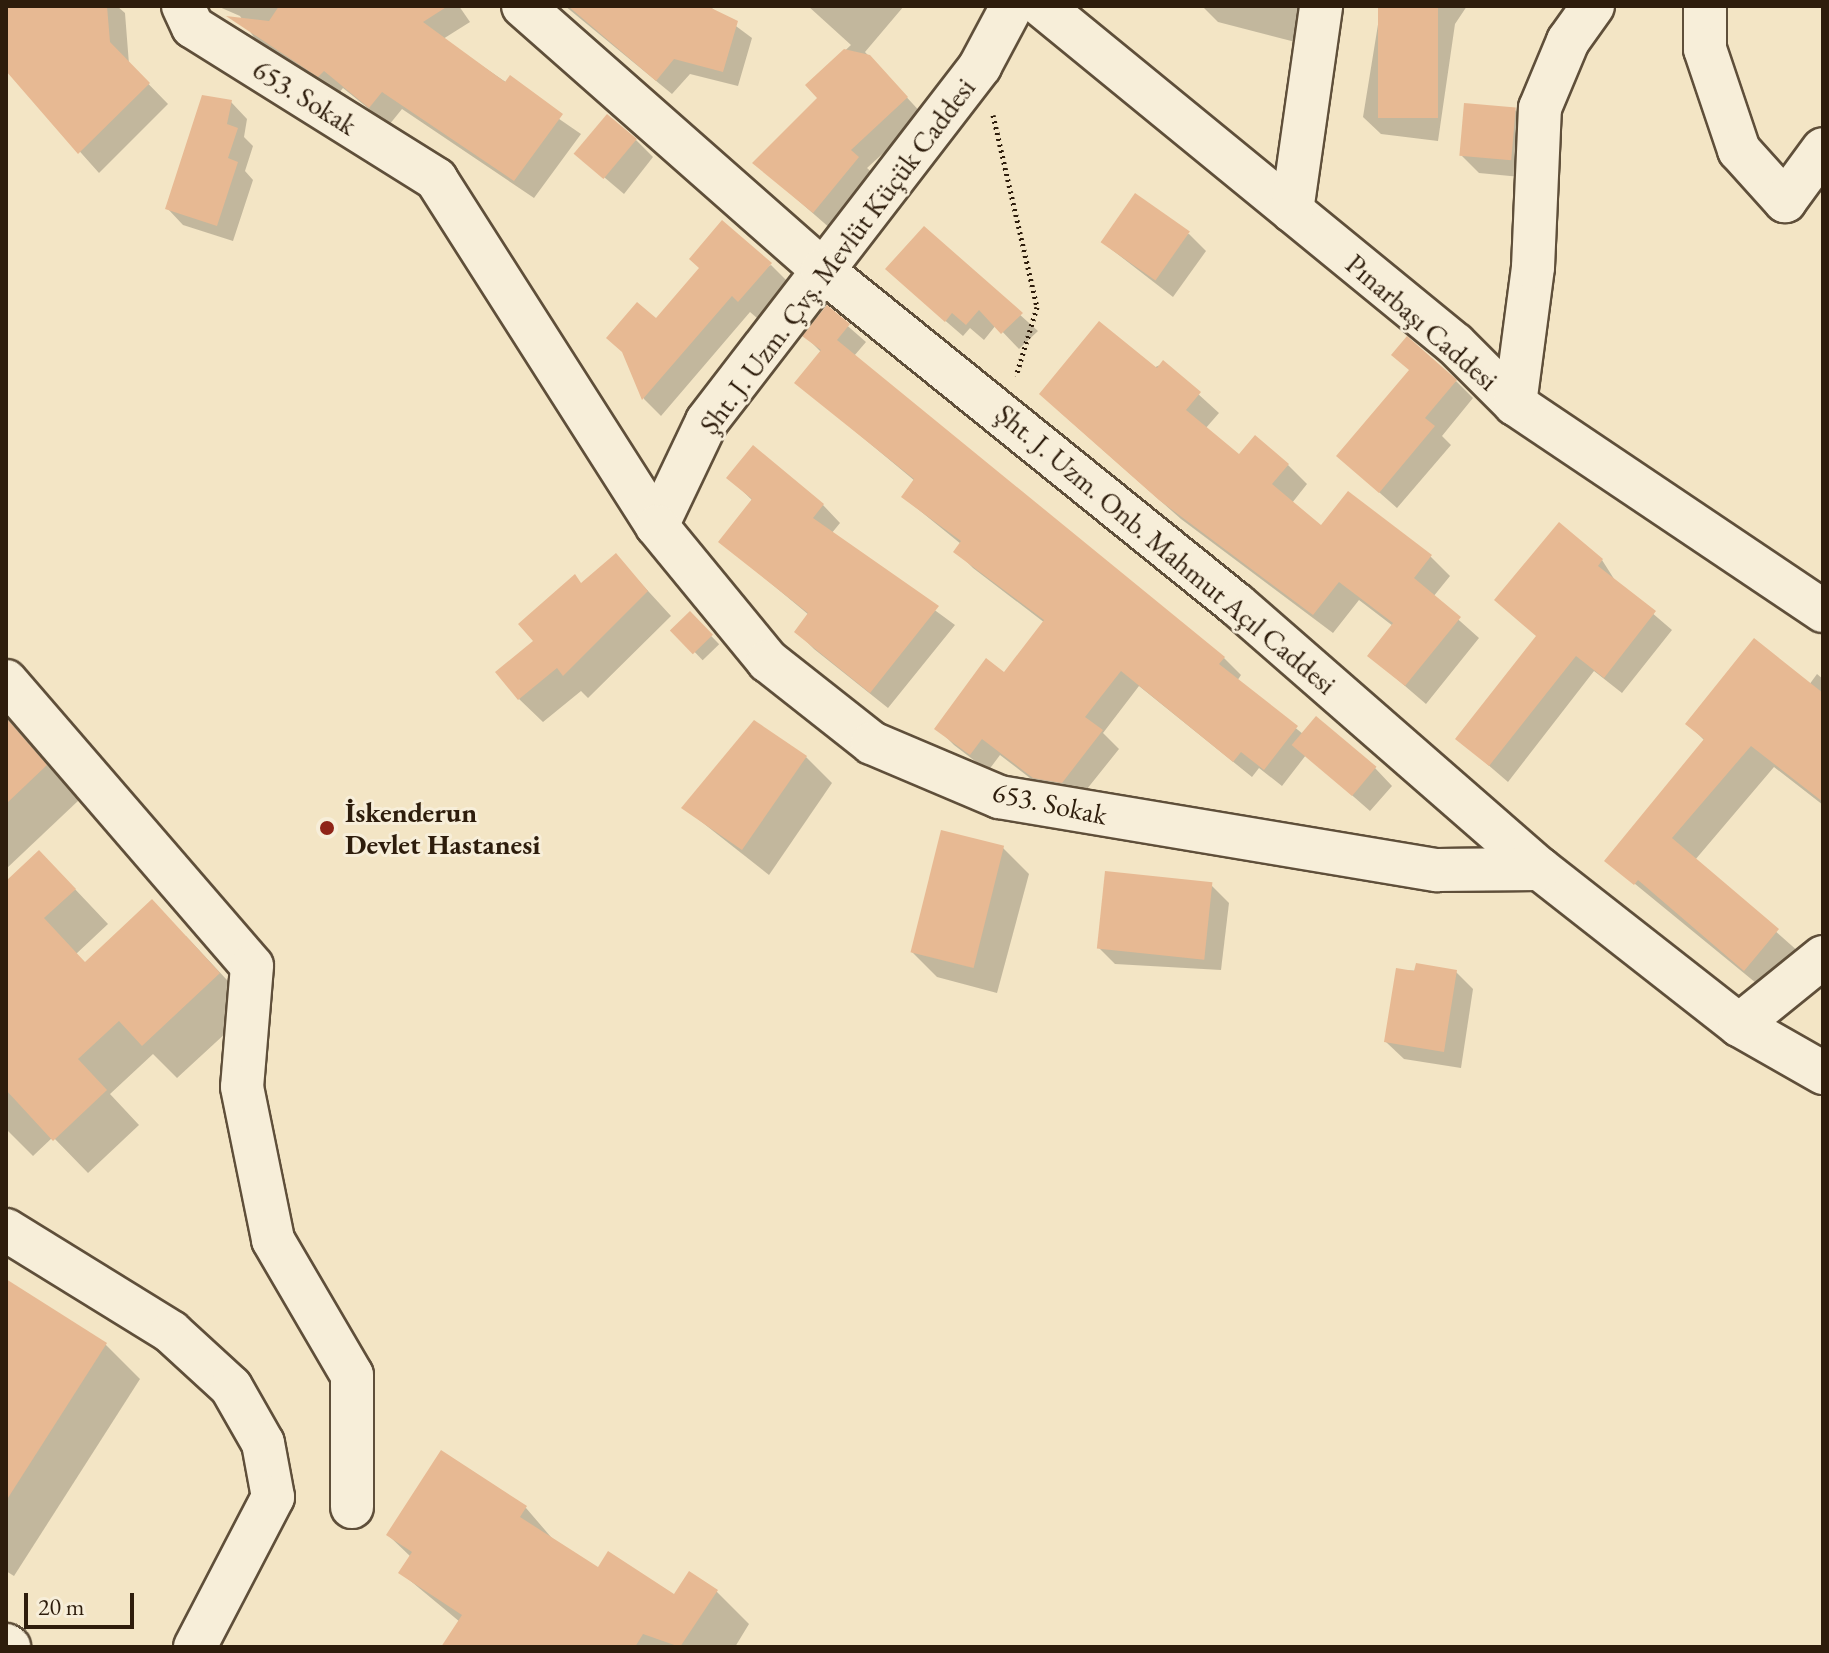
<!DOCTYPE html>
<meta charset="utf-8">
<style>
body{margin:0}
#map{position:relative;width:1829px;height:1653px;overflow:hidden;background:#f3e5c5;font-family:"EB Garamond",serif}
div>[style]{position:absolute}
.shadow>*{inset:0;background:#0003;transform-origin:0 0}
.building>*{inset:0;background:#e7b993;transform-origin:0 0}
.path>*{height:5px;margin-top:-2.5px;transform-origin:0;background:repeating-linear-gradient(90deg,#2e1d0c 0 2px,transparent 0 6px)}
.roads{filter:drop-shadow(2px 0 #5f4f3a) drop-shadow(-2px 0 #5f4f3a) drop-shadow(0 2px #5f4f3a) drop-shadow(0 -2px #5f4f3a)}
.minor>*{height:42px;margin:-21px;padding:0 21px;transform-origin:21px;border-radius:21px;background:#f7eed9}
.dots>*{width:22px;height:22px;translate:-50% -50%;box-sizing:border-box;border:4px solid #f7eed9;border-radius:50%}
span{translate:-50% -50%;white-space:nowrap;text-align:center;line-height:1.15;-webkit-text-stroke:6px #f7eed9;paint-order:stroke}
.street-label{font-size:28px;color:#2e1d0c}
.poi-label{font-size:28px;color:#2e1d0c;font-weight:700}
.left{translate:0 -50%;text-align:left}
.frame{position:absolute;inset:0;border:8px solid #2e1d0c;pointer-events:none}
.scale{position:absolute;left:24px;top:1593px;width:110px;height:36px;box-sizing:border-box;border:4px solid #2e1d0c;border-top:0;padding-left:10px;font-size:24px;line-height:28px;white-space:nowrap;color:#2e1d0c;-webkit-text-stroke:6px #f7eed9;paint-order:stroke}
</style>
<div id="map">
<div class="shadow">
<div style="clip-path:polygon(6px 6px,117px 6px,125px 13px,129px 64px,168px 104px,99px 173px,8px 71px)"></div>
<div style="clip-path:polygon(217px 6px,459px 6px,470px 22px,443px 39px,581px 134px,534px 198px,402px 109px,389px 125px,343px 88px,338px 94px,257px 42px,240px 16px)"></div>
<div style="clip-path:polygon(565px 6px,709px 6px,752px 38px,738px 86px,690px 74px,672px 94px)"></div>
<div style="clip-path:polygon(808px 6px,904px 6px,865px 52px,924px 116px,867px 168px,875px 175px,831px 229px,755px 163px,820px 98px,808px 85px,851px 45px)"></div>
<div style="clip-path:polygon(1202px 6px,1313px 6px,1303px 44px,1218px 22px)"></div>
<div style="clip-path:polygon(1381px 6px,1467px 6px,1455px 24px,1438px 141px,1381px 134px,1363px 117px)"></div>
<div style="clip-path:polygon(231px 102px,247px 119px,244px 137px,253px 146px,245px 171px,253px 180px,233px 241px,183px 225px,167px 208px)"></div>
<div style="clip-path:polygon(1515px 110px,1532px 127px,1530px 178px,1479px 173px,1462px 156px)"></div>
<div style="clip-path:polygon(636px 140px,653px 157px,624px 194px,578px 155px)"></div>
<div style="clip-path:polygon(924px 229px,1038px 331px,1019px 349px,996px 325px,984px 340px,970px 328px,963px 336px,904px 285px)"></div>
<div style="clip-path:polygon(1189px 234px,1206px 251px,1173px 297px,1102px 242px)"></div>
<div style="clip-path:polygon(771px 265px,788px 282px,757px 318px,750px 312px,661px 416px,644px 399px,626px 355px,656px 321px)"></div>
<div style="clip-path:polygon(827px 308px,866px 342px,854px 356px,1224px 658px,1241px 675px,1237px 681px,1303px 734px,1317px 719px,1375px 768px,1392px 786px,1370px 811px,1306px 755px,1282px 786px,1259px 768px,1252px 777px,1139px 686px,1103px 733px,1119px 749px,1079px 799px,1052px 795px,1000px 755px,988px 771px,954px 745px,937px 728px,1005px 674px,1045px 623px,973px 568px,956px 551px,961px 544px,903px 497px,915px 481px,797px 383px,822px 353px,805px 336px)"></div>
<div style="clip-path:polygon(1164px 363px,1219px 413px,1205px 429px,1239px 457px,1288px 465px,1307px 484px,1292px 503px,1322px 528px,1430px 556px,1450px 576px,1433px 597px,1479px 638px,1426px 704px,1370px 656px,1393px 626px,1359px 600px,1333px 633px,1181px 519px,1060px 412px)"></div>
<div style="clip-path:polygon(1456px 381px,1473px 398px,1442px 436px,1451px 445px,1397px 508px,1338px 456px)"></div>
<div style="clip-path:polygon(729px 478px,823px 505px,840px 523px,831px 534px,955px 625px,888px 708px,814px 649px,797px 632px,809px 615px,721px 542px,753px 501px)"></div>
<div style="clip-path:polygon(616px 556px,671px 616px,588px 698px,581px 691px,543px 722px,519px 699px,535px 641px)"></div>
<div style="clip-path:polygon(1602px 560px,1616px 582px,1672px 630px,1622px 693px,1594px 671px,1508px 782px,1458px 739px,1538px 637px,1497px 600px)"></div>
<div style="left:690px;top:614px;width:42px;height:23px;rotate:46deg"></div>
<div style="clip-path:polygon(1817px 674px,1823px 679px,1823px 805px,1774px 767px,1695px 860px,1800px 953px,1767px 992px,1607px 861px,1705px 741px,1688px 724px,1809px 685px)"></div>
<div style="clip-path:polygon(6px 709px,79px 800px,6px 869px)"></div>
<div style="clip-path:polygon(806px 757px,832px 783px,769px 875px,684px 808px)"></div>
<div style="clip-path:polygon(1003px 848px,1029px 874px,997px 993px,937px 977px,911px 951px)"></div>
<div style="clip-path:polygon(6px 879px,73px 887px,108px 924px,76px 954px,86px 964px,186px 936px,253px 1008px,177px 1078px,153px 1054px,110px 1094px,139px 1125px,88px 1173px,53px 1137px,33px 1156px,6px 1129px)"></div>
<div style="clip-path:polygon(1211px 885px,1229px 903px,1221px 970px,1115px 964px,1098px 947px)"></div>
<div style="clip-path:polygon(1398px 970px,1456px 972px,1473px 989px,1461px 1068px,1404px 1059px,1386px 1042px)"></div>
<div style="clip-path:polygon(6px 1281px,106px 1345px,140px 1379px,14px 1576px,6px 1571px)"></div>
<div style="clip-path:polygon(526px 1508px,557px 1544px,598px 1570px,675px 1597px,716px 1591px,749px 1624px,735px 1647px,448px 1647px,460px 1622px,401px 1573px,411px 1557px,388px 1535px)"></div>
</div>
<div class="building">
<div style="clip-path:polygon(6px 6px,107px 6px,110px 42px,150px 83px,78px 154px,6px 71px)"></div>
<div style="clip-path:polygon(279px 6px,448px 6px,423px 22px,505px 82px,510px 75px,563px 114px,514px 181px,382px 92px,369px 108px,324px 71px,318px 77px,226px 16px,269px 21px)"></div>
<div style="clip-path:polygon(568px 6px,707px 6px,738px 21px,723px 72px,674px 59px,656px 81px)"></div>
<div style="left:1378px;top:6px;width:60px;height:112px"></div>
<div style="clip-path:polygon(844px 49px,870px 55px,908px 97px,851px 150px,859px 157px,813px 213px,752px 163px,817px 98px,805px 85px)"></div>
<div style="clip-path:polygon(202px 95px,232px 100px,227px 124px,238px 128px,228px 158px,238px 162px,217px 226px,165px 209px)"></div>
<div style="left:1464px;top:103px;width:52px;height:53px;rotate:5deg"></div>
<div style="left:607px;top:114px;width:39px;height:52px;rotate:40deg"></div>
<div style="left:1135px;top:193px;width:67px;height:60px;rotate:35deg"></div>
<div style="clip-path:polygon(722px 220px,772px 263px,738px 302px,732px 296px,642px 400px,622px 352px,606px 338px,637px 302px,656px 318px,699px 268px,689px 259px)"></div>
<div style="clip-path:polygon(924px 226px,1023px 313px,1001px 334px,979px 310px,966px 325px,952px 313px,945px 322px,885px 269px)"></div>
<div style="clip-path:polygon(827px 305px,850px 324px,837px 340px,1225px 657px,1219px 664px,1298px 726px,1264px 770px,1241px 752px,1233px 762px,1121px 671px,1085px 717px,1103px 730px,1062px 783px,1033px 778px,982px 739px,970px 755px,934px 729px,986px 658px,1004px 672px,1044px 620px,953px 552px,961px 541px,901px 497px,914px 479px,794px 383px,821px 350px,802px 336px)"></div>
<div style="clip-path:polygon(1099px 321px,1157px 368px,1163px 360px,1201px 392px,1186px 410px,1239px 454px,1255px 435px,1289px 464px,1272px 484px,1321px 525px,1348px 491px,1432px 555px,1414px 578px,1461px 617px,1405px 686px,1367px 656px,1393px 623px,1339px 582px,1313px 615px,1159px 500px,1039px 394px)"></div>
<div style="clip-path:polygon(1407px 336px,1457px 380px,1425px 418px,1435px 426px,1379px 493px,1336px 456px,1409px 370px,1391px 355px)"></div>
<div style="clip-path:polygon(753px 445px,824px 504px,813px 518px,939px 606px,870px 693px,794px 632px,808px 613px,718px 542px,752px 499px,726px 478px)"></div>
<div style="clip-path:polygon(1559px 522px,1603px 559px,1598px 566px,1656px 611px,1604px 678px,1576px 656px,1489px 766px,1455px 739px,1536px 636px,1494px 600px)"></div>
<div style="clip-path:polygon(616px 553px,648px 591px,563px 676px,557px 668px,518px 700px,495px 672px,533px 641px,518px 624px,575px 574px,581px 583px)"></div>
<div style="left:690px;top:611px;width:33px;height:28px;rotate:46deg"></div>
<div style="clip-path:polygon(1754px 638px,1823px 693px,1823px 802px,1751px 746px,1672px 838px,1779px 929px,1744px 971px,1638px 880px,1634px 885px,1604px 861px,1704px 739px,1685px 724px)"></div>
<div style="left:1316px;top:716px;width:79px;height:38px;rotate:40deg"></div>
<div style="clip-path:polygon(6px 718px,47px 765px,6px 804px)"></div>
<div style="clip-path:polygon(754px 720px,807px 756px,742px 850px,681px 808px)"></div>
<div style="left:941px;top:830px;width:65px;height:126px;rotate:14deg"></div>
<div style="clip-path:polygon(39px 850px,76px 889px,44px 918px,85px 962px,152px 899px,220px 973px,142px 1046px,119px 1021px,78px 1059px,107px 1090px,53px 1141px,6px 1090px,6px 881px)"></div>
<div style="left:1105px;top:871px;width:108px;height:78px;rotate:6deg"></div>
<div style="clip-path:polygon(1416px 963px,1457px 970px,1444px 1052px,1384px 1042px,1396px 968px,1414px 971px)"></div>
<div style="clip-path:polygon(6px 1279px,107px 1343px,6px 1501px)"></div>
<div style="clip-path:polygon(441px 1450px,527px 1506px,520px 1517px,598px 1567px,608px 1551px,674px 1594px,689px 1571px,718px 1590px,680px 1647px,643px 1634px,635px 1647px,441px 1647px,462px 1615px,398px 1573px,412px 1552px,386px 1535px)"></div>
</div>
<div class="path">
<div style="left:993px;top:115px;width:197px;rotate:77.1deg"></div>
<div style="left:1037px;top:307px;width:72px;rotate:106.9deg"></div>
</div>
<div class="roads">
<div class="minor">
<div style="left:183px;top:6px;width:23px;rotate:65deg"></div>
<div style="left:193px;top:27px;width:287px;rotate:32deg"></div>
<div style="left:436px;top:179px;width:411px;rotate:57.5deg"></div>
<div style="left:657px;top:526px;width:116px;rotate:-64.5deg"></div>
<div style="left:707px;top:421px;width:448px;rotate:-52.4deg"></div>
<div style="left:980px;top:66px;width:68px;rotate:-61.9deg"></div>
<div style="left:523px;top:6px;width:399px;rotate:41.4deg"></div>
<div style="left:822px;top:270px;width:532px;rotate:38.9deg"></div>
<div style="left:1236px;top:604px;width:403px;rotate:41.1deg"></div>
<div style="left:1540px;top:869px;width:253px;rotate:38.1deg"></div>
<div style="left:1739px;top:1025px;width:97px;rotate:29.7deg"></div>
<div style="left:1042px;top:6px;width:534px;rotate:39.3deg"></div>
<div style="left:1455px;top:344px;width:85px;rotate:45deg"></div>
<div style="left:1515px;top:404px;width:371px;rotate:33.9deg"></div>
<div style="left:1705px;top:6px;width:43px;rotate:90deg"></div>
<div style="left:1705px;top:49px;width:107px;rotate:71.4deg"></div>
<div style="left:1739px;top:150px;width:69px;rotate:48deg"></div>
<div style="left:1785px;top:201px;width:64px;rotate:-53.8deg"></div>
<div style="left:1292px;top:211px;width:207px;rotate:-81.9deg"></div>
<div style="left:1515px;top:404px;width:138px;rotate:-82.5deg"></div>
<div style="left:1533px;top:267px;width:159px;rotate:-87.5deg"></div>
<div style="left:1540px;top:108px;width:73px;rotate:-67.3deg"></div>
<div style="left:1568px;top:41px;width:43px;rotate:-54.5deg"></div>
<div style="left:657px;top:526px;width:175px;rotate:50.6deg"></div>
<div style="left:768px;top:661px;width:132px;rotate:38.3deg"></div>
<div style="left:872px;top:743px;width:138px;rotate:23deg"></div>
<div style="left:999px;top:797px;width:444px;rotate:9.5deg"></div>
<div style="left:1437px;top:870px;width:103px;rotate:-0.6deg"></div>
<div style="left:6px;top:681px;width:376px;rotate:49.2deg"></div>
<div style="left:252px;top:966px;width:121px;rotate:94.7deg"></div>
<div style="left:242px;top:1087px;width:156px;rotate:78.5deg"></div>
<div style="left:273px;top:1240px;width:156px;rotate:59.7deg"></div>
<div style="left:352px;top:1375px;width:132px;rotate:90deg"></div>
<div style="left:1739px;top:1025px;width:108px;rotate:-39deg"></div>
<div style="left:6px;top:1230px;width:194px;rotate:31.7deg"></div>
<div style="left:171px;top:1332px;width:81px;rotate:42.5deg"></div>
<div style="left:231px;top:1387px;width:64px;rotate:60.3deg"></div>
<div style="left:263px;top:1443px;width:55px;rotate:79.5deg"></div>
<div style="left:273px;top:1497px;width:169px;rotate:117.5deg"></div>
<div style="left:6px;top:1645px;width:4px;rotate:34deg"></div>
</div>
</div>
<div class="dots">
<div style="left:327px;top:828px;background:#8f2418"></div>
</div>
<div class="street-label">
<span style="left:305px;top:97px;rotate:32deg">653. Sokak</span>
<span style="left:837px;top:256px;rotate:-53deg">Şht. J. Uzm. Çvş. Mevlüt Küçük Caddesi</span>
<span style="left:1422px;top:322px;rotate:41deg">Pınarbaşı Caddesi</span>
<span style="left:1166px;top:549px;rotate:40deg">Şht. J. Uzm. Onb. Mahmut Açıl Caddesi</span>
<span style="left:1050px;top:803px;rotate:12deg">653. Sokak</span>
</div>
<div class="poi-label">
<span class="left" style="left:345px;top:828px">İskenderun<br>Devlet Hastanesi</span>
</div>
<div class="frame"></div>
<div class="scale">20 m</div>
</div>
